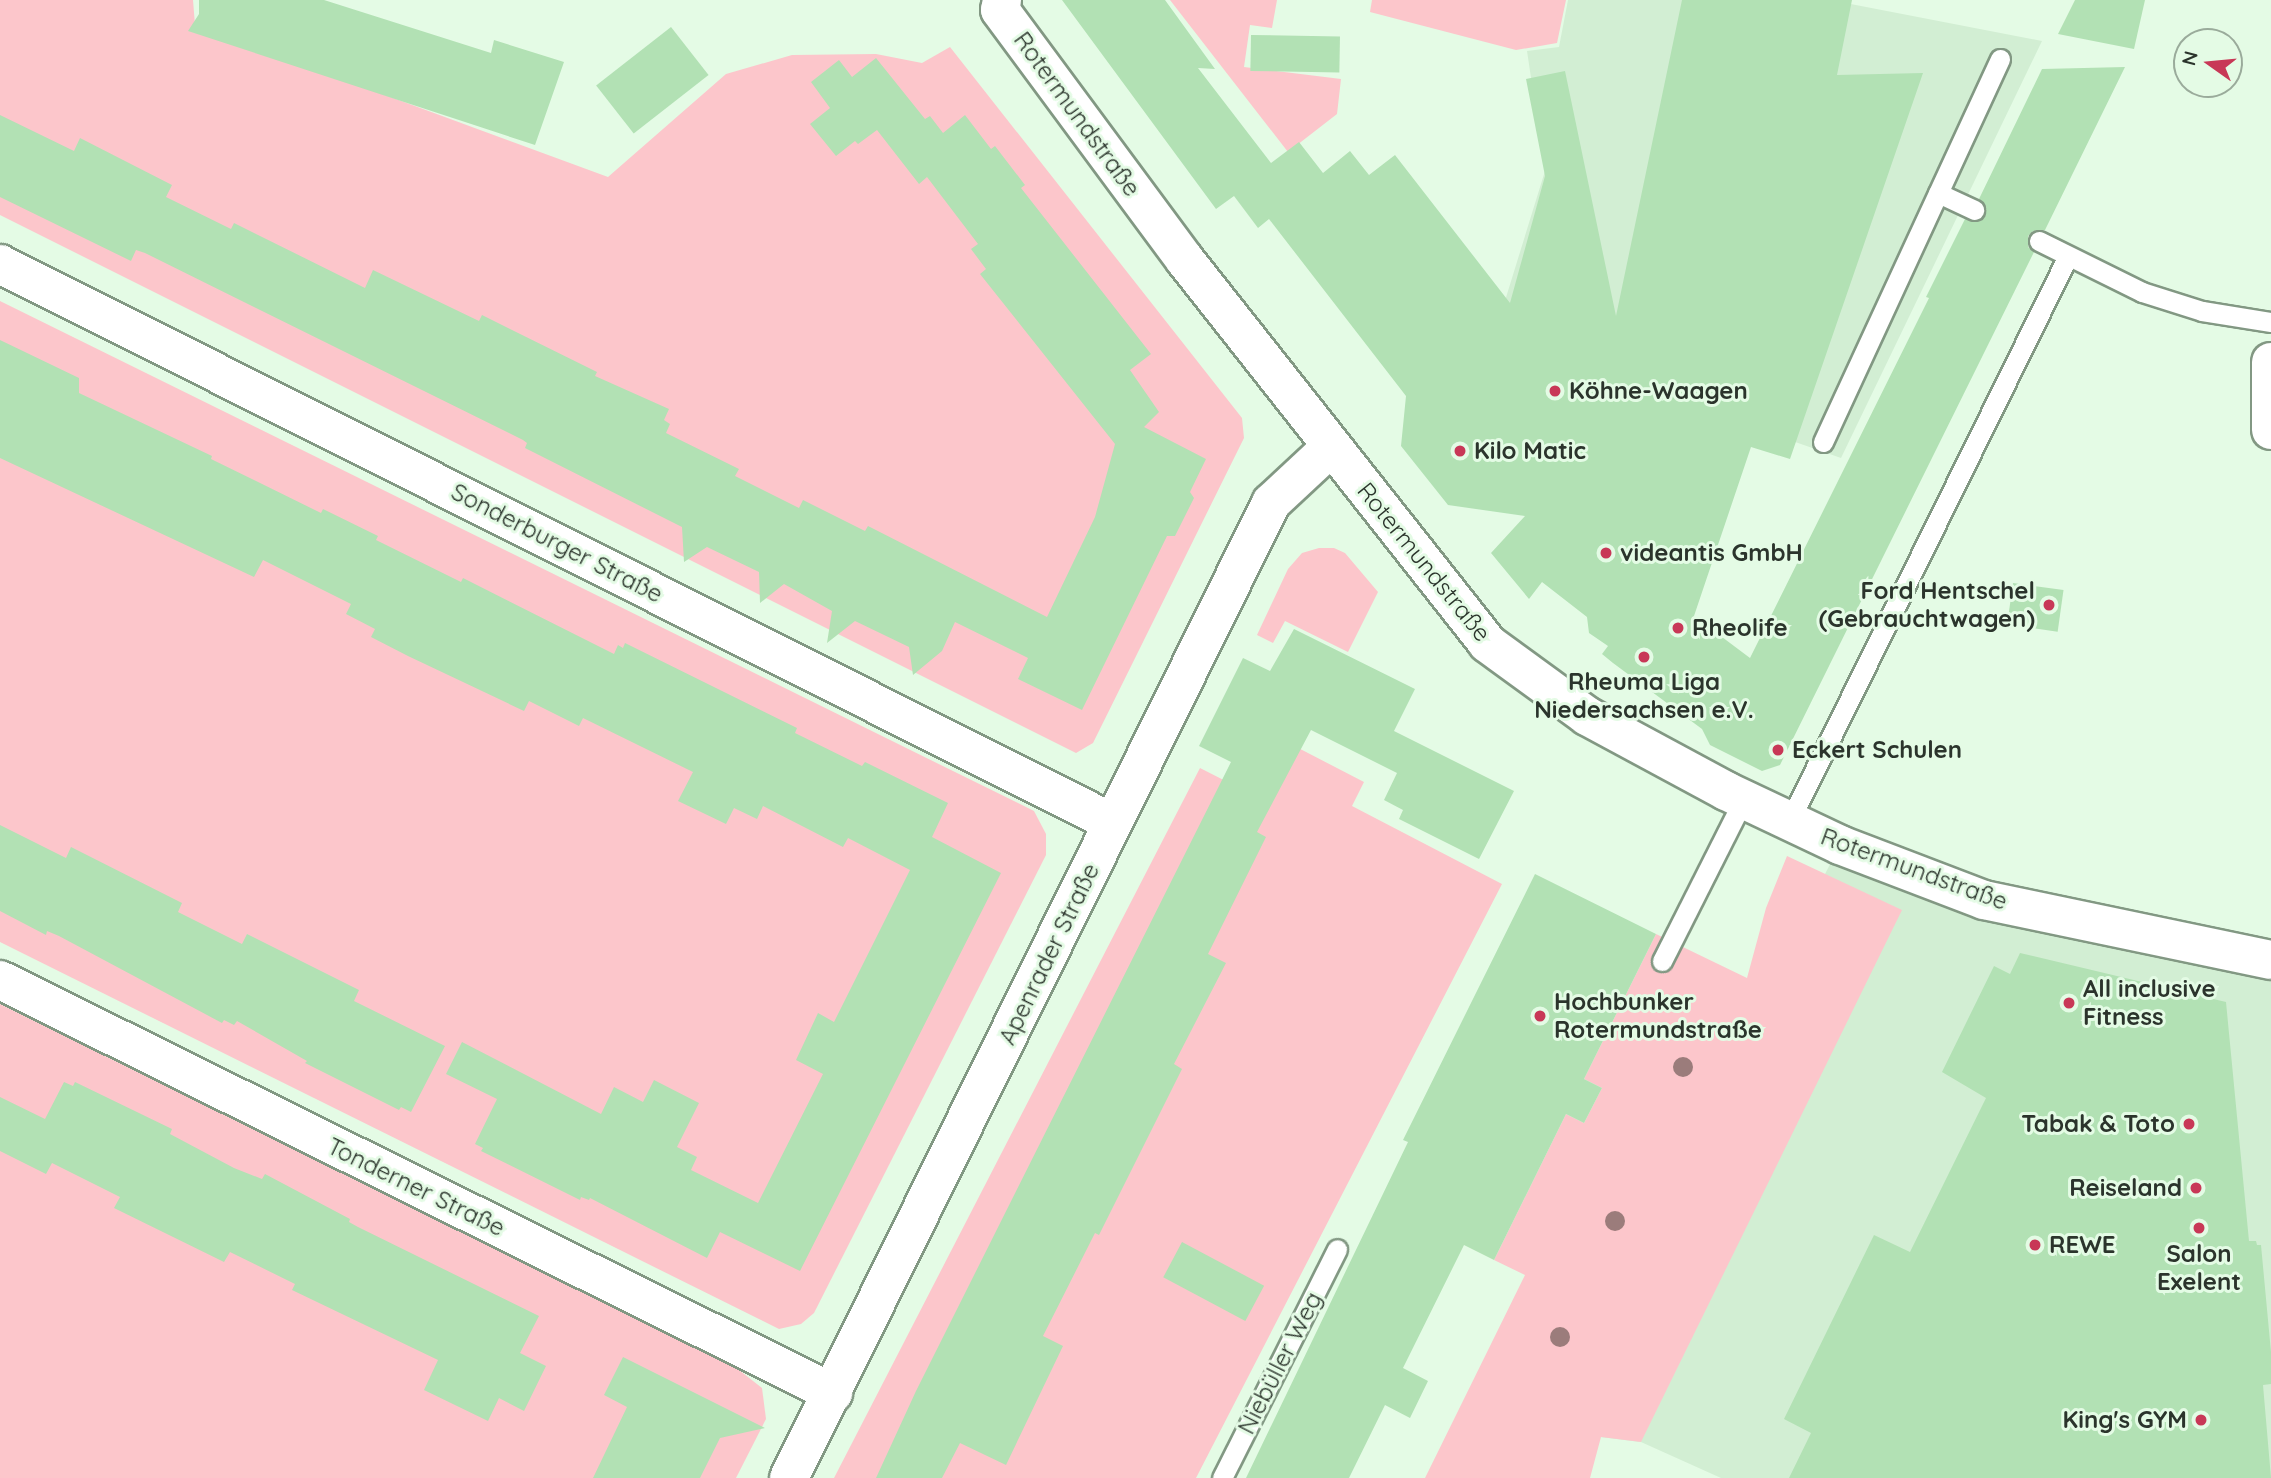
<!DOCTYPE html>
<meta charset="utf-8">
<style>
body{margin:0}
#map{position:relative;width:2271px;height:1478px;overflow:hidden;background:#e4fbe5;font-family:Quicksand,sans-serif}
div>[style]{position:absolute}
.built>*{inset:0;background:#d2eed3}
.green>*{inset:0;background:#fcc6cb}
.building>*{inset:0;background:#b2e1b4;transform-origin:0 0}
.roads{filter:drop-shadow(2px 0 #829883) drop-shadow(-2px 0 #829883) drop-shadow(0 2px #829883) drop-shadow(0 -2px #829883)}
.service>*{height:19px;margin:-9.5px;padding:0 9.5px;transform-origin:9.5px;border-radius:9.5px;background:#fff}
.minor>*{height:38px;margin:-19px;padding:0 19px;transform-origin:19px;border-radius:19px;background:#fff}
.tertiary>*{height:38px;margin:-19px;padding:0 19px;transform-origin:19px;border-radius:19px;background:#fff}
.trees>*{width:20px;height:20px;margin:-10px;border-radius:50%;background:#9b7c7b}
.dots>*{width:19px;height:19px;translate:-50% -50%;box-sizing:border-box;border:4px solid #e4fbe5;border-radius:50%}
span{translate:-50% -50%;white-space:nowrap;text-align:center;line-height:1.15;-webkit-text-stroke:6px #e4fbe5;paint-order:stroke}
.street-label{font-size:24px;color:#2b342c}
.poi-label{font-size:24px;color:#2b342c;font-weight:700}
.left{translate:0 -50%;text-align:left}
.right{translate:-100% -50%;text-align:right}
.north{position:absolute;left:2173px;top:28px;width:70px;height:70px;box-sizing:border-box;background:#e4fbe5;border:2px solid #9aab9b;border-radius:50%;rotate:285deg;font-size:19px;font-weight:700;line-height:28px;text-align:center;color:#2b342c}
.north::after{content:'';display:block;margin:auto;width:24px;height:32px;background:#c83857;clip-path:polygon(50% 0,100% 100%,50% 72%,0 100%)}
</style>
<div id="map">
<div class="built">
<div style="clip-path:polygon(1568px 0,1830px 0,2042px 41px,1841px 458px,1712px 413px,1504px 304px,1545px 171px,1527px 51px,1559px 47px)"></div>
<div style="clip-path:polygon(1840px 845px,2271px 960px,2271px 1478px,1721px 1478px,1641px 1442px,1601px 1437px,1825px 874px)"></div>
</div>
<div class="green">
<div style="clip-path:polygon(0 0,193px 0,195px 25px,608px 177px,726px 74px,792px 55px,876px 54px,922px 63px,950px 47px,1242px 418px,1244px 438px,1093px 743px,1076px 753px,0 215px)"></div>
<div style="clip-path:polygon(1170px 0,1277px 0,1272px 28px,1250px 25px,1244px 67px,1341px 79px,1337px 114px,1288px 152px)"></div>
<div style="clip-path:polygon(1372px 0,1566px 0,1557px 43px,1516px 50px,1370px 12px)"></div>
<div style="clip-path:polygon(0 301px,1034px 811px,1046px 834px,1046px 855px,814px 1313px,801px 1324px,779px 1329px,0 942px)"></div>
<div style="clip-path:polygon(1319px 548px,1334px 548px,1345px 553px,1378px 592px,1348px 652px,1285px 621px,1273px 643px,1257px 635px,1288px 569px,1302px 553px)"></div>
<div style="clip-path:polygon(1279px 738px,1364px 782px,1352px 806px,1502px 884px,1196px 1478px,834px 1478px,1200px 768px,1251px 794px)"></div>
<div style="clip-path:polygon(1787px 856px,1902px 910px,1641px 1442px,1601px 1437px,1590px 1478px,1425px 1478px,1525px 1275px,1494px 1260px,1566px 1114px,1584px 1123px,1602px 1088px,1584px 1079px,1656px 934px,1747px 978px,1766px 908px)"></div>
<div style="clip-path:polygon(0 1004px,739px 1370px,762px 1388px,766px 1419px,736px 1478px,0 1478px)"></div>
</div>
<div class="building">
<div style="clip-path:polygon(199px 0,324px 0,491px 53px,494px 40px,564px 62px,535px 145px,188px 31px,199px 14px)"></div>
<div style="clip-path:polygon(1062px 0,1165px 0,1215px 69px,1198px 68px,1271px 163px,1299px 142px,1323px 173px,1350px 151px,1369px 175px,1395px 155px,1510px 303px,1545px 176px,1526px 79px,1565px 71px,1616px 316px,1682px 0,1852px 0,1837px 75px,1923px 73px,1790px 459px,1751px 447px,1694px 616px,1750px 658px,1929px 298px,1926px 297px,1965px 219px,1976px 222px,1985px 216px,1986px 208px,1979px 199px,2042px 69px,2125px 67px,2045px 230px,2033px 231px,2028px 236px,2028px 247px,2034px 252px,1780px 765px,1762px 771px,1710px 745px,1702px 729px,1613px 663px,1602px 654px,1608px 646px,1589px 633px,1587px 617px,1542px 582px,1529px 599px,1491px 553px,1525px 516px,1448px 505px,1401px 446px,1406px 396px,1269px 219px,1258px 228px,1234px 196px,1216px 209px)"></div>
<div style="clip-path:polygon(2075px 0,2145px 0,2134px 49px,2058px 34px)"></div>
<div style="left:671px;top:27px;width:61px;height:95px;rotate:52deg"></div>
<div style="left:1251px;top:35px;width:89px;height:36px;rotate:1deg"></div>
<div style="clip-path:polygon(876px 58px,925px 119px,930px 116px,943px 133px,965px 115px,991px 149px,995px 146px,1025px 185px,1021px 188px,1151px 354px,1130px 370px,1159px 412px,1144px 427px,1206px 459px,1190px 492px,1194px 498px,1175px 536px,1167px 536px,1082px 710px,1018px 679px,1028px 658px,955px 622px,942px 651px,913px 675px,909px 647px,855px 621px,827px 643px,832px 611px,784px 584px,760px 603px,759px 572px,707px 547px,684px 562px,682px 527px,525px 448px,527px 443px,523px 440px,145px 253px,136px 250px,131px 261px,0 197px,0 115px,74px 151px,80px 138px,172px 185px,166px 197px,231px 229px,234px 223px,365px 288px,373px 270px,479px 321px,482px 315px,597px 372px,595px 376px,669px 409px,664px 420px,670px 424px,666px 433px,739px 469px,735px 476px,799px 508px,803px 500px,865px 531px,868px 526px,1047px 617px,1095px 517px,1115px 444px,980px 274px,986px 269px,971px 249px,978px 244px,927px 177px,919px 184px,877px 130px,858px 144px,855px 141px,836px 156px,810px 124px,830px 108px,811px 82px,839px 60px,852px 77px)"></div>
<div style="clip-path:polygon(0 340px,79px 378px,79px 393px,212px 456px,211px 459px,321px 513px,323px 509px,378px 536px,376px 540px,461px 582px,463px 578px,614px 654px,618px 645px,623px 648px,625px 643px,797px 728px,795px 733px,862px 766px,865px 762px,948px 803px,932px 837px,1001px 873px,800px 1271px,720px 1232px,707px 1258px,590px 1198px,589px 1200px,581px 1197px,580px 1200px,481px 1151px,483px 1148px,475px 1144px,497px 1099px,446px 1074px,462px 1042px,601px 1114px,614px 1087px,643px 1102px,654px 1080px,699px 1103px,677px 1147px,697px 1157px,691px 1170px,758px 1203px,823px 1074px,796px 1060px,818px 1013px,834px 1022px,910px 870px,848px 838px,843px 847px,763px 806px,757px 819px,734px 808px,726px 824px,678px 801px,693px 772px,583px 718px,579px 726px,529px 701px,524px 711px,408px 656px,371px 637px,375px 629px,346px 614px,351px 604px,263px 560px,254px 577px,0 458px)"></div>
<div style="left:2013px;top:583px;width:51px;height:42px;rotate:8deg"></div>
<div style="clip-path:polygon(1294px 629px,1415px 689px,1394px 731px,1514px 791px,1479px 859px,1399px 819px,1403px 810px,1384px 800px,1397px 773px,1311px 730px,1257px 832px,1266px 837px,1208px 954px,1226px 963px,1174px 1064px,1182px 1069px,1099px 1235px,1095px 1233px,1043px 1336px,1063px 1346px,1006px 1465px,960px 1443px,942px 1478px,876px 1478px,916px 1391px,1231px 762px,1199px 746px,1243px 658px,1270px 671px)"></div>
<div style="clip-path:polygon(0 825px,66px 858px,71px 847px,182px 903px,178px 912px,242px 944px,247px 934px,359px 990px,354px 1001px,445px 1046px,411px 1112px,401px 1107px,399px 1110px,305px 1063px,307px 1061px,237px 1021px,234px 1025px,224px 1020px,222px 1023px,59px 936px,47px 931px,46px 935px,0 911px)"></div>
<div style="clip-path:polygon(1535px 874px,1656px 934px,1584px 1079px,1602px 1088px,1584px 1123px,1566px 1114px,1494px 1260px,1464px 1245px,1403px 1368px,1428px 1381px,1410px 1418px,1385px 1405px,1349px 1478px,1246px 1478px,1408px 1142px,1403px 1140px)"></div>
<div style="clip-path:polygon(2020px 953px,2226px 1002px,2249px 1241px,2256px 1241px,2257px 1245px,2261px 1245px,2271px 1352px,2271px 1384px,2263px 1385px,2271px 1478px,1789px 1478px,1811px 1433px,1784px 1419px,1874px 1235px,1910px 1252px,1986px 1098px,1942px 1072px,1994px 966px,2010px 974px)"></div>
<div style="clip-path:polygon(64px 1082px,73px 1086px,75px 1082px,172px 1129px,170px 1134px,234px 1168px,262px 1179px,265px 1174px,350px 1219px,349px 1222px,358px 1227px,539px 1316px,520px 1353px,546px 1366px,524px 1411px,499px 1398px,488px 1421px,424px 1390px,438px 1360px,292px 1290px,295px 1284px,230px 1252px,224px 1262px,114px 1208px,120px 1197px,52px 1163px,46px 1174px,0 1151px,0 1097px,45px 1119px)"></div>
<div style="left:1182px;top:1242px;width:93px;height:40px;rotate:28deg"></div>
<div style="clip-path:polygon(623px 1357px,765px 1428px,720px 1438px,700px 1478px,593px 1478px,627px 1407px,604px 1395px)"></div>
</div>
<div class="roads">
<div class="service">
<div style="left:1938px;top:193px;width:40px;rotate:25deg"></div>
<div style="left:2039px;top:241px;width:115px;rotate:26.3deg"></div>
<div style="left:2142px;top:292px;width:63px;rotate:17.6deg"></div>
<div style="left:2202px;top:311px;width:70px;rotate:9.1deg"></div>
<div style="left:1823px;top:442px;width:422px;rotate:-65.2deg"></div>
<div style="left:1790px;top:820px;width:629px;rotate:-63.76deg"></div>
<div style="left:1662px;top:961px;width:182px;rotate:-63.2deg"></div>
<div style="left:1222px;top:1478px;width:256px;rotate:-63.3deg"></div>
</div>
<div class="minor">
<div style="left:1002px;top:0;width:10px;rotate:101deg"></div>
<div style="left:1000px;top:10px;width:311px;rotate:53.5deg"></div>
<div style="left:1185px;top:260px;width:488px;rotate:51.7deg"></div>
<div style="left:1487px;top:643px;width:124px;rotate:36.1deg"></div>
<div style="left:1587px;top:716px;width:158px;rotate:28.3deg"></div>
<div style="left:1726px;top:791px;width:126px;rotate:25.3deg"></div>
<div style="left:1840px;top:845px;width:154px;rotate:20.9deg"></div>
<div style="left:1984px;top:900px;width:293px;rotate:11.8deg"></div>
<div style="left:0;top:264px;width:1245px;rotate:26.67deg"></div>
<div style="left:0;top:980px;width:930px;rotate:26.37deg"></div>
<div style="left:789px;top:1478px;width:1088px;rotate:-63.69deg"></div>
<div style="left:1271px;top:503px;width:82px;rotate:-43deg"></div>
</div>
<div class="tertiary">
<div style="left:2271px;top:362px;width:68px;rotate:90deg"></div>
</div>
</div>
<div class="trees">
<div style="left:1683px;top:1067px"></div>
<div style="left:1615px;top:1221px"></div>
<div style="left:1560px;top:1337px"></div>
</div>
<div class="dots">
<div style="left:1555px;top:391px;background:#c83857"></div>
<div style="left:1460px;top:451px;background:#c83857"></div>
<div style="left:1606px;top:553px;background:#c83857"></div>
<div style="left:2049px;top:605px;background:#c83857"></div>
<div style="left:1678px;top:628px;background:#c83857"></div>
<div style="left:1644px;top:657px;background:#c83857"></div>
<div style="left:1778px;top:750px;background:#c83857"></div>
<div style="left:2069px;top:1003px;background:#c83857"></div>
<div style="left:1540px;top:1016px;background:#c83857"></div>
<div style="left:2189px;top:1124px;background:#c83857"></div>
<div style="left:2196px;top:1188px;background:#c83857"></div>
<div style="left:2199px;top:1228px;background:#c83857"></div>
<div style="left:2035px;top:1245px;background:#c83857"></div>
<div style="left:2201px;top:1420px;background:#c83857"></div>
</div>
<div class="street-label">
<span style="left:1077px;top:114px;rotate:54deg">Rotermundstraße</span>
<span style="left:557px;top:543px;rotate:27deg">Sonderburger Straße</span>
<span style="left:1424px;top:562px;rotate:51deg">Rotermundstraße</span>
<span style="left:1914px;top:869px;rotate:20deg">Rotermundstraße</span>
<span style="left:1049px;top:954px;rotate:-64deg">Apenrader Straße</span>
<span style="left:416px;top:1187px;rotate:26deg">Tonderner Straße</span>
<span style="left:1280px;top:1363px;rotate:-63deg">Niebüller Weg</span>
</div>
<div class="poi-label">
<span class="left" style="left:1569px;top:391px">Köhne-Waagen</span>
<span class="left" style="left:1474px;top:451px">Kilo Matic</span>
<span class="left" style="left:1620px;top:553px">videantis GmbH</span>
<span class="right" style="left:2035px;top:605px">Ford Hentschel<br>(Gebrauchtwagen)</span>
<span class="left" style="left:1692px;top:628px">Rheolife</span>
<span style="left:1644px;top:696px">Rheuma Liga<br>Niedersachsen e.V.</span>
<span class="left" style="left:1792px;top:750px">Eckert Schulen</span>
<span class="left" style="left:2083px;top:1003px">All inclusive<br>Fitness</span>
<span class="left" style="left:1554px;top:1016px">Hochbunker<br>Rotermundstraße</span>
<span class="right" style="left:2175px;top:1124px">Tabak &amp; Toto</span>
<span class="right" style="left:2182px;top:1188px">Reiseland</span>
<span class="left" style="left:2049px;top:1245px">REWE</span>
<span style="left:2199px;top:1268px">Salon<br>Exelent</span>
<span class="right" style="left:2187px;top:1420px">King's GYM</span>
</div>
<div class="north">N</div>
</div>
